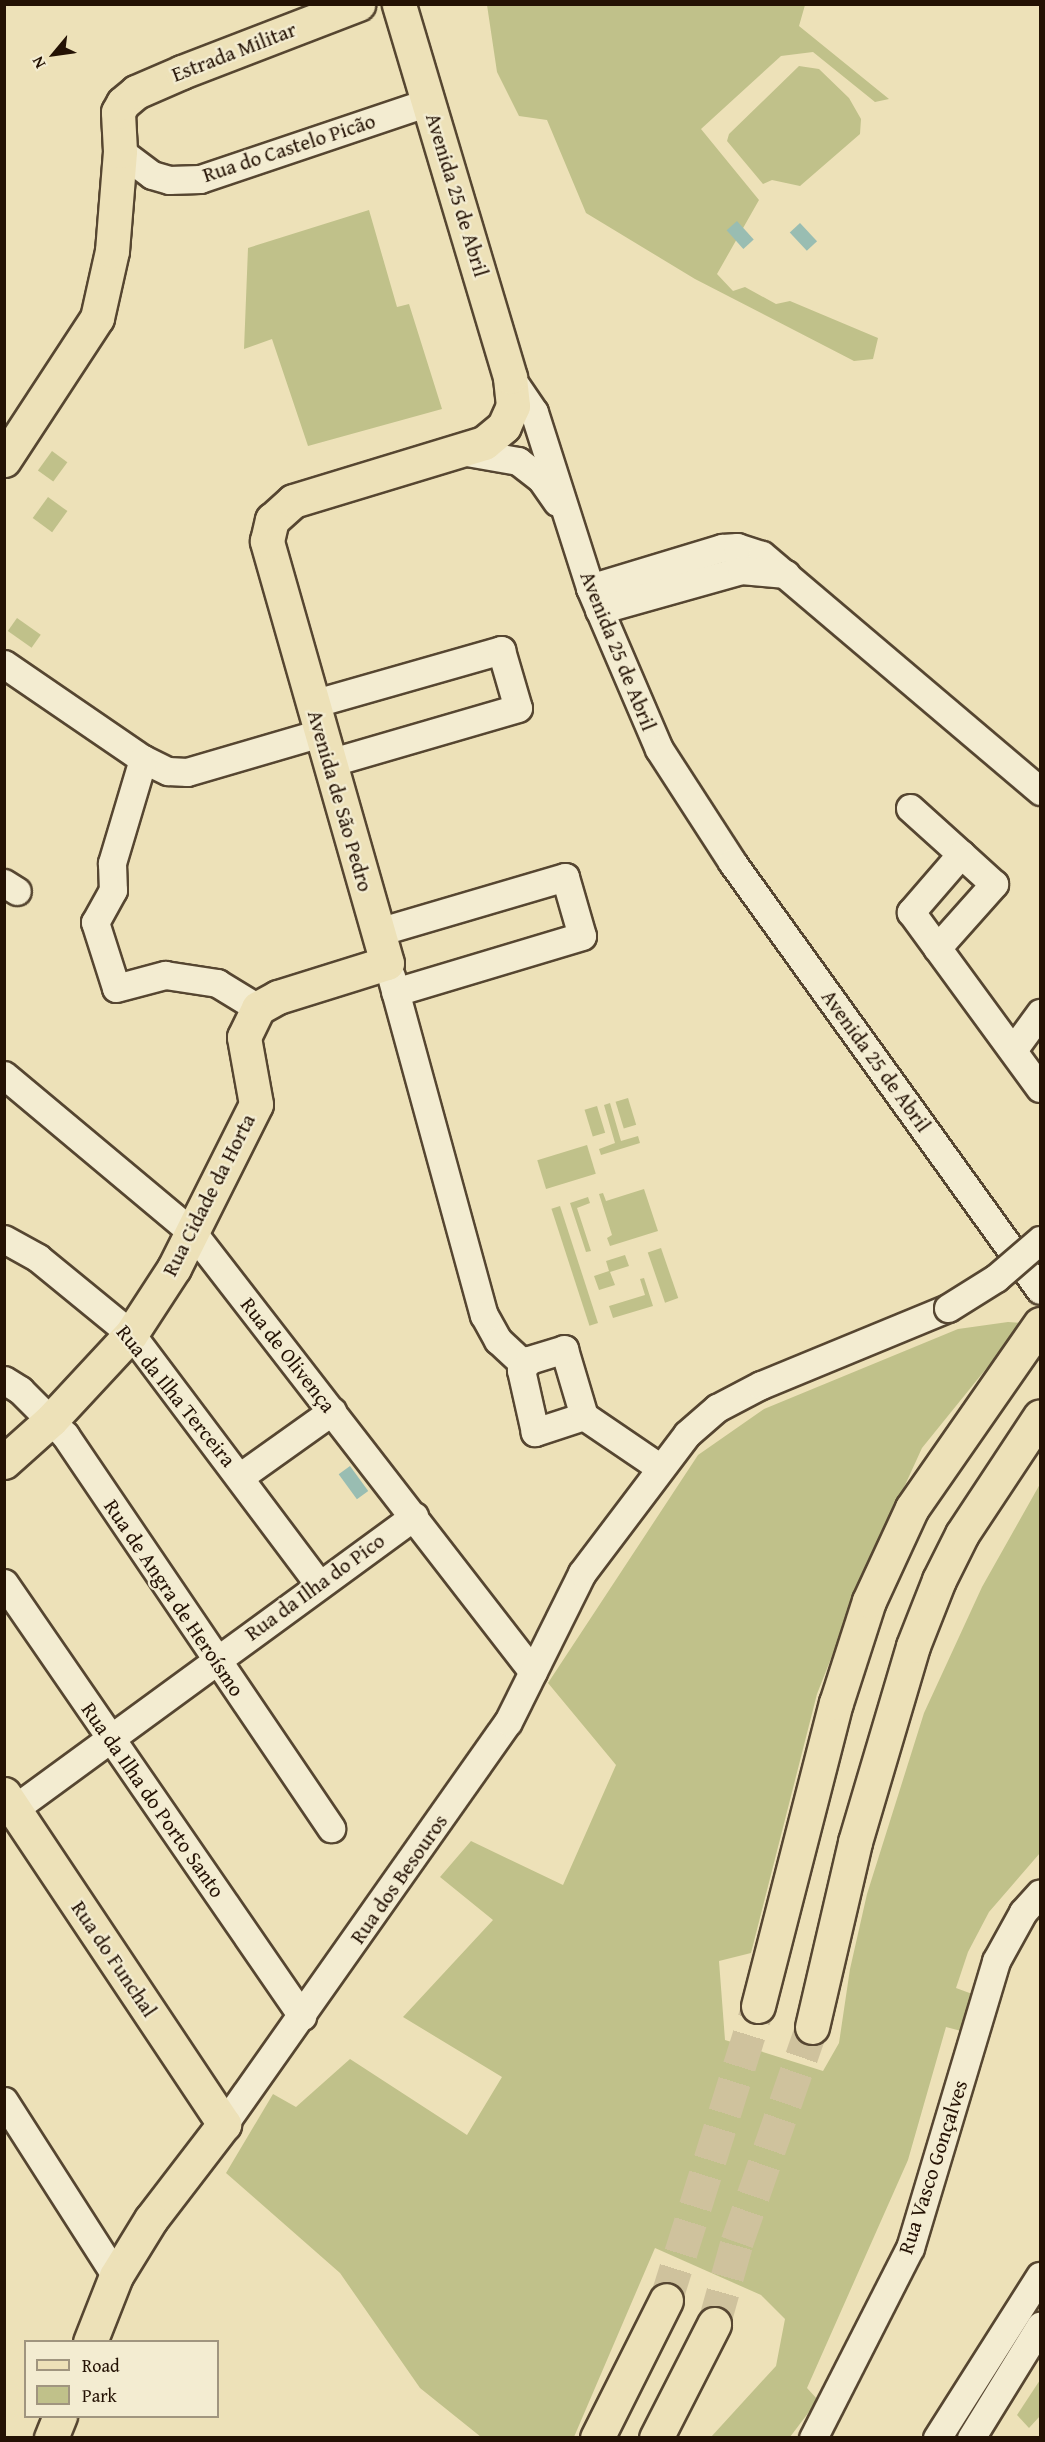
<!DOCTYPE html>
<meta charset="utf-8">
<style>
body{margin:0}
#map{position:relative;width:1045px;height:2442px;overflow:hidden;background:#ede1b8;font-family:"Gentium Book Plus",serif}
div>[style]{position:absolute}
.green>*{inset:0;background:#c0c18a;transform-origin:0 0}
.water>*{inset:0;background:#99bdb2;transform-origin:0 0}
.highway-tunnel>*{height:33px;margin-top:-16.5px;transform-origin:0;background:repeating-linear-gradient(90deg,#cfc29d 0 33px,transparent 0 49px)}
.roads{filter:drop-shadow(2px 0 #564631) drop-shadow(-2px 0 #564631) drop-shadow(0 2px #564631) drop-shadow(0 -2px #564631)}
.minor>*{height:27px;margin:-13.5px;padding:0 13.5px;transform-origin:13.5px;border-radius:13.5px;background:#f3ecd1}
.major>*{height:33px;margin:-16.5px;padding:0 16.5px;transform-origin:16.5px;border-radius:16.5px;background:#ede1b8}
.highway>*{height:33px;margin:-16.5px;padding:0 16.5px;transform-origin:16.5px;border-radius:16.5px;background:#ede1b8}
.bridges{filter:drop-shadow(2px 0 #564631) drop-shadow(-2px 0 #564631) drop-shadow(0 2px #564631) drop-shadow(0 -2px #564631)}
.minor-bridge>*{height:27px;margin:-13.5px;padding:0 13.5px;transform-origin:13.5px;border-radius:13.5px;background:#f3ecd1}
span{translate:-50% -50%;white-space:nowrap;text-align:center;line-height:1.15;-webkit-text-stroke:4.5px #f3ecd1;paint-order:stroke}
.street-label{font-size:21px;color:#241204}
.frame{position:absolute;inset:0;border:6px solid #241204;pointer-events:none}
.legend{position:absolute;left:24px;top:2340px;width:195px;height:78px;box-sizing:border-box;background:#f3ecd1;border:2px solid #a0957f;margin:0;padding:8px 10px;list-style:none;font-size:18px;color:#241204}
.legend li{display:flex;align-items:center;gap:12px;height:30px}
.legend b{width:30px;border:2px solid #a0957f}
.north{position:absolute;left:24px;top:24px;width:60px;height:60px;-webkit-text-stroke:4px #f3ecd1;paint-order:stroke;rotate:241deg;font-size:16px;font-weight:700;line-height:24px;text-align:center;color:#241204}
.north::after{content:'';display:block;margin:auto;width:21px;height:27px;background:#241204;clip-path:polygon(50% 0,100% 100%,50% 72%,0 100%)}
</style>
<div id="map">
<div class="green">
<div style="clip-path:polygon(487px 5px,805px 5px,799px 26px,889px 99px,875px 102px,813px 52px,781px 56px,701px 129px,759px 200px,717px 274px,733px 291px,745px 287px,776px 304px,790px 301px,878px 338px,873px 359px,854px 361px,695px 279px,586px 213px,547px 120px,519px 116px,497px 72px)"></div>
<div style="clip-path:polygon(799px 66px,819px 69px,849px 98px,861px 119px,860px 134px,800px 186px,772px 180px,763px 184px,727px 141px,729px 134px)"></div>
<div style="clip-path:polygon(369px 210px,397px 307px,409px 304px,442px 409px,308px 446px,272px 339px,244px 349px,248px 248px)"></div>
<div style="left:52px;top:451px;width:19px;height:24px;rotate:36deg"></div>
<div style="left:48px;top:497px;width:24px;height:26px;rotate:36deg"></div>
<div style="left:17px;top:618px;width:29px;height:16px;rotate:35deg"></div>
<div style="left:628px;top:1098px;width:28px;height:13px;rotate:73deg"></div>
<div style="clip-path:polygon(610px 1103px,621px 1141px,638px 1136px,640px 1143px,601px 1155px,599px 1149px,615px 1143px,604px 1105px)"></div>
<div style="left:597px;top:1106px;width:28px;height:13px;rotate:73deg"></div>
<div style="left:587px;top:1145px;width:30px;height:52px;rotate:73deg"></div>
<div style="clip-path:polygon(644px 1189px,658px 1231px,610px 1246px,607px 1238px,612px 1235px,599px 1194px,603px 1193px,606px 1201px)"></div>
<div style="clip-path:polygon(588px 1197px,590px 1203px,577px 1208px,591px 1251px,586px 1252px,570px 1203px)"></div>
<div style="left:560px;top:1206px;width:123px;height:9px;rotate:72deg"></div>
<div style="left:661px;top:1248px;width:53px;height:14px;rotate:71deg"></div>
<div style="clip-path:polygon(625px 1255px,629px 1266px,610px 1272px,615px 1285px,599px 1290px,594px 1276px,609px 1271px,606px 1261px)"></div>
<div style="clip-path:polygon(644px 1278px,653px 1306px,613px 1318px,609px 1306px,645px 1295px,640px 1279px)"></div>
<div style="clip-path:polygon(1008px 1322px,1023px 1323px,922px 1448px,863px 1577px,817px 1694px,751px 1953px,719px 1961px,725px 2040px,823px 2071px,839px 2043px,850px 1969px,867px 1894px,924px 1713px,982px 1587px,1040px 1484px,1040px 1853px,989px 1912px,968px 1952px,956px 1988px,975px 1995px,965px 2032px,946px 2027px,908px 2160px,807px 2388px,818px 2400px,790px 2437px,711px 2437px,776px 2366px,785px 2319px,761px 2295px,655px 2248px,574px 2437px,481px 2437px,420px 2388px,340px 2273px,226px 2173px,273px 2094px,296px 2107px,350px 2059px,467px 2135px,502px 2077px,403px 2017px,493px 1920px,440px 1877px,471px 1841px,563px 1885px,616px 1765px,548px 1683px,698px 1455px,764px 1409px,958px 1329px)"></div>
<div style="clip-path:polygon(1040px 2380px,1040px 2416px,1029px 2428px,1017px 2415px)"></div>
</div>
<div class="water">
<div style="left:737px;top:221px;width:25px;height:14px;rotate:48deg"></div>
<div style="left:800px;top:223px;width:25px;height:14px;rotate:47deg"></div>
<div style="left:350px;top:1466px;width:31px;height:14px;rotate:54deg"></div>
</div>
<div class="highway-tunnel">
<div style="left:666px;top:2300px;width:308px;rotate:-72.6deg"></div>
<div style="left:714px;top:2324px;width:85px;rotate:-74.3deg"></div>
<div style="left:737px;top:2242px;width:228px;rotate:-70.8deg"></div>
</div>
<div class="roads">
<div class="minor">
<div style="left:120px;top:151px;width:40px;rotate:37deg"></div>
<div style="left:152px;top:175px;width:18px;rotate:16deg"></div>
<div style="left:169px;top:180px;width:31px;rotate:-2deg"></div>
<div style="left:200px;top:179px;width:242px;rotate:-18.6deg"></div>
<div style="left:510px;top:377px;width:42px;rotate:55.6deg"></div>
<div style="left:534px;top:412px;width:185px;rotate:72.3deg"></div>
<div style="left:590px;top:588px;width:175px;rotate:66.8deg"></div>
<div style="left:659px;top:749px;width:135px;rotate:57.1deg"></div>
<div style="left:732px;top:862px;width:527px;rotate:54.26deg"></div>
<div style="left:461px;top:451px;width:58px;rotate:10deg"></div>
<div style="left:518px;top:461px;width:29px;rotate:38deg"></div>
<div style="left:541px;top:479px;width:28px;rotate:55deg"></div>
<div style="left:590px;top:588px;width:138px;rotate:-16.9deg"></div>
<div style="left:722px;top:548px;width:15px;rotate:-4deg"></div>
<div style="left:737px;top:547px;width:26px;rotate:18deg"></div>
<div style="left:762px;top:555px;width:365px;rotate:40.3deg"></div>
<div style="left:599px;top:610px;width:148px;rotate:-15.7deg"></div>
<div style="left:741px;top:570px;width:45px;rotate:5.1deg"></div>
<div style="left:4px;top:664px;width:168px;rotate:34.4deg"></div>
<div style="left:143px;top:759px;width:28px;rotate:26deg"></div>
<div style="left:168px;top:771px;width:19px;rotate:3deg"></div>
<div style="left:187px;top:772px;width:139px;rotate:-16.3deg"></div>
<div style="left:312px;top:704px;width:197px;rotate:-15.9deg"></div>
<div style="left:501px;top:650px;width:60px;rotate:73.7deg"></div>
<div style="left:518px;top:708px;width:197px;rotate:163.8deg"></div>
<div style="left:143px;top:759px;width:109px;rotate:106.6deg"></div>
<div style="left:112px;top:863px;width:27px;rotate:88deg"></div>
<div style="left:113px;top:890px;width:37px;rotate:119deg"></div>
<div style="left:95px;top:922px;width:69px;rotate:72.3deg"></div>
<div style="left:116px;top:988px;width:51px;rotate:-14.9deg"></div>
<div style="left:165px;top:975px;width:53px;rotate:8.7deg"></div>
<div style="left:217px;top:983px;width:48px;rotate:31.4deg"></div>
<div style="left:910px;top:808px;width:69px;rotate:42deg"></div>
<div style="left:4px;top:883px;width:15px;rotate:32deg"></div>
<div style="left:378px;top:932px;width:195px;rotate:-16.4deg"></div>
<div style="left:565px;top:877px;width:61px;rotate:73.9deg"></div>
<div style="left:582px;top:936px;width:195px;rotate:163.3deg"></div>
<div style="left:937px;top:948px;width:86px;rotate:-48.3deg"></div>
<div style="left:994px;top:884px;width:45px;rotate:-137.7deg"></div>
<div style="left:961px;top:854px;width:77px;rotate:130.8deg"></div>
<div style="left:911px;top:912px;width:218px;rotate:53.8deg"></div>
<div style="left:391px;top:976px;width:352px;rotate:74.7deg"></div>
<div style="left:484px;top:1315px;width:29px;rotate:61deg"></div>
<div style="left:498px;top:1340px;width:35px;rotate:43deg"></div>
<div style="left:1013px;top:1050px;width:46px;rotate:-53.9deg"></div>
<div style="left:4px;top:1075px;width:246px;rotate:39.9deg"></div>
<div style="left:193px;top:1233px;width:555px;rotate:52.24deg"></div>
<div style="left:4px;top:1239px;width:39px;rotate:29deg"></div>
<div style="left:38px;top:1258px;width:120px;rotate:39.3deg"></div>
<div style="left:131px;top:1334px;width:311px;rotate:53.1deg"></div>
<div style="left:564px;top:1349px;width:70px;rotate:73.4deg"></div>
<div style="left:584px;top:1416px;width:52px;rotate:161.9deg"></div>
<div style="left:535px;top:1432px;width:64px;rotate:-102.7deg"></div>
<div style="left:521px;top:1370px;width:13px;rotate:-51deg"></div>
<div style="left:529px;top:1360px;width:37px;rotate:-17deg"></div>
<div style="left:4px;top:1380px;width:19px;rotate:32deg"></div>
<div style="left:20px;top:1390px;width:64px;rotate:45deg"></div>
<div style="left:65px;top:1435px;width:475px;rotate:55.9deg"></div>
<div style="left:584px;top:1416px;width:91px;rotate:34.2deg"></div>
<div style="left:241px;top:1476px;width:112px;rotate:-35.5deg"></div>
<div style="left:4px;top:1583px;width:526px;rotate:55.46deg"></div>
<div style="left:14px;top:1809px;width:496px;rotate:-36.2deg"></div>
<div style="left:4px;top:2101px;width:208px;rotate:57.4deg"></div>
<div style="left:224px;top:2124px;width:492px;rotate:-54.8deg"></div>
<div style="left:508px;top:1722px;width:166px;rotate:-63.6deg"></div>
<div style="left:582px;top:1573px;width:174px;rotate:-52.9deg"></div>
<div style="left:687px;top:1434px;width:40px;rotate:-41deg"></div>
<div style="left:717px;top:1408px;width:50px;rotate:-27.6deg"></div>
<div style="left:761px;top:1385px;width:202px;rotate:-22.4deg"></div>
<div style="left:813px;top:2438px;width:213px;rotate:-63deg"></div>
<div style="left:910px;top:2248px;width:300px;rotate:-73.3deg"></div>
<div style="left:996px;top:1961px;width:56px;rotate:-61.1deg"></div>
<div style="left:1023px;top:1912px;width:25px;rotate:-48deg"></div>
<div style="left:937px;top:2438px;width:192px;rotate:-57.6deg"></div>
<div style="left:971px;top:2438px;width:132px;rotate:-58.4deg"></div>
</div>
<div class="major">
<div style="left:4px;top:460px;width:170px;rotate:-56.8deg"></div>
<div style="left:97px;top:318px;width:69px;rotate:-77.4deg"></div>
<div style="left:112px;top:251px;width:100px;rotate:-85.4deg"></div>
<div style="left:120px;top:151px;width:39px;rotate:-93deg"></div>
<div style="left:118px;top:112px;width:10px;rotate:-61deg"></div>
<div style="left:123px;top:103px;width:17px;rotate:-40deg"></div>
<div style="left:136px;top:92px;width:50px;rotate:-23.5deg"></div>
<div style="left:182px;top:72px;width:189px;rotate:-21.1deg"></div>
<div style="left:4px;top:1462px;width:63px;rotate:-41.8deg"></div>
<div style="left:51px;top:1420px;width:117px;rotate:-47.1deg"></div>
<div style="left:131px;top:1334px;width:79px;rotate:-56.9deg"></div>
<div style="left:174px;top:1268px;width:183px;rotate:-63.4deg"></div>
<div style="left:256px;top:1104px;width:68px;rotate:-100.2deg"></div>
<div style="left:244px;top:1037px;width:32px;rotate:-64deg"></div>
<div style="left:258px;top:1008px;width:23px;rotate:-29deg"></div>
<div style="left:278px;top:997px;width:114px;rotate:-17.3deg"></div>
<div style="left:387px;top:963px;width:439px;rotate:-105.9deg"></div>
<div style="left:267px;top:541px;width:22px;rotate:-77deg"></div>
<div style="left:272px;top:520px;width:28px;rotate:-42deg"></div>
<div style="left:293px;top:501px;width:200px;rotate:-16.9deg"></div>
<div style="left:484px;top:443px;width:26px;rotate:-40deg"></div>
<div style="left:504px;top:426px;width:22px;rotate:-66deg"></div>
<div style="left:513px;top:406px;width:29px;rotate:-96deg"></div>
<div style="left:510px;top:377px;width:389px;rotate:-106.6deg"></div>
<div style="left:4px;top:1794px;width:397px;rotate:56.3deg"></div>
<div style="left:224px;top:2124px;width:120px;rotate:127.5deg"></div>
<div style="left:151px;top:2219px;width:67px;rotate:121.6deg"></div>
<div style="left:116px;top:2276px;width:71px;rotate:111.5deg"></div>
<div style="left:51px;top:2438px;width:24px;rotate:-68deg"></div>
</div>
<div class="highway">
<div style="left:758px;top:2006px;width:313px;rotate:-75.6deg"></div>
<div style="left:836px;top:1703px;width:107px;rotate:-72.1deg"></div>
<div style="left:869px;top:1601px;width:102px;rotate:-65.2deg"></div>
<div style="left:912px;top:1508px;width:224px;rotate:-55.2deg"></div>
<div style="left:812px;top:2027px;width:190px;rotate:-76.9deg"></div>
<div style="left:855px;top:1842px;width:204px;rotate:-73.5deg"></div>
<div style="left:913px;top:1646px;width:71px;rotate:-68.5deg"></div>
<div style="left:939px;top:1580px;width:51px;rotate:-63.4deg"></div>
<div style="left:962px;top:1534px;width:141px;rotate:-56.5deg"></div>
<div style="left:597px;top:2438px;width:154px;rotate:-63.4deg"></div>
<div style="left:656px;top:2438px;width:128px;rotate:-63deg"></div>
</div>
</div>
<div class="bridges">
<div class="minor-bridge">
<div style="left:948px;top:1308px;width:57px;rotate:-32deg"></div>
<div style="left:996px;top:1278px;width:58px;rotate:-40.8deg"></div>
</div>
</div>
<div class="street-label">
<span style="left:234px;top:52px;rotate:-21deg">Estrada Militar</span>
<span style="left:289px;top:148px;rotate:-18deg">Rua do Castelo Picão</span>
<span style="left:457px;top:195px;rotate:73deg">Avenida 25 de Abril</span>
<span style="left:618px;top:651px;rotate:68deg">Avenida 25 de Abril</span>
<span style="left:340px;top:801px;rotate:74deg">Avenida de São Pedro</span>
<span style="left:876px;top:1061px;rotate:54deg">Avenida 25 de Abril</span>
<span style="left:209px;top:1195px;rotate:-63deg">Rua Cidade da Horta</span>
<span style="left:288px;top:1355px;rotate:52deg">Rua de Olivença</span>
<span style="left:176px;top:1396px;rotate:51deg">Rua da Ilha Terceira</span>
<span style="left:315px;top:1587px;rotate:-36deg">Rua da Ilha do Pico</span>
<span style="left:174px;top:1598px;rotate:56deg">Rua de Angra de Heroísmo</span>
<span style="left:153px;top:1800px;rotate:55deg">Rua da Ilha do Porto Santo</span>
<span style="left:399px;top:1879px;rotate:-55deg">Rua dos Besouros</span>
<span style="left:114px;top:1959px;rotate:56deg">Rua do Funchal</span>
<span style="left:933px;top:2167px;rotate:-72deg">Rua Vasco Gonçalves</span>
</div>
<div class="frame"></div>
<ul class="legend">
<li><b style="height:8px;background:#ede1b8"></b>Road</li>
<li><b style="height:16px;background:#c0c18a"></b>Park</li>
</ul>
<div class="north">N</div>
</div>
